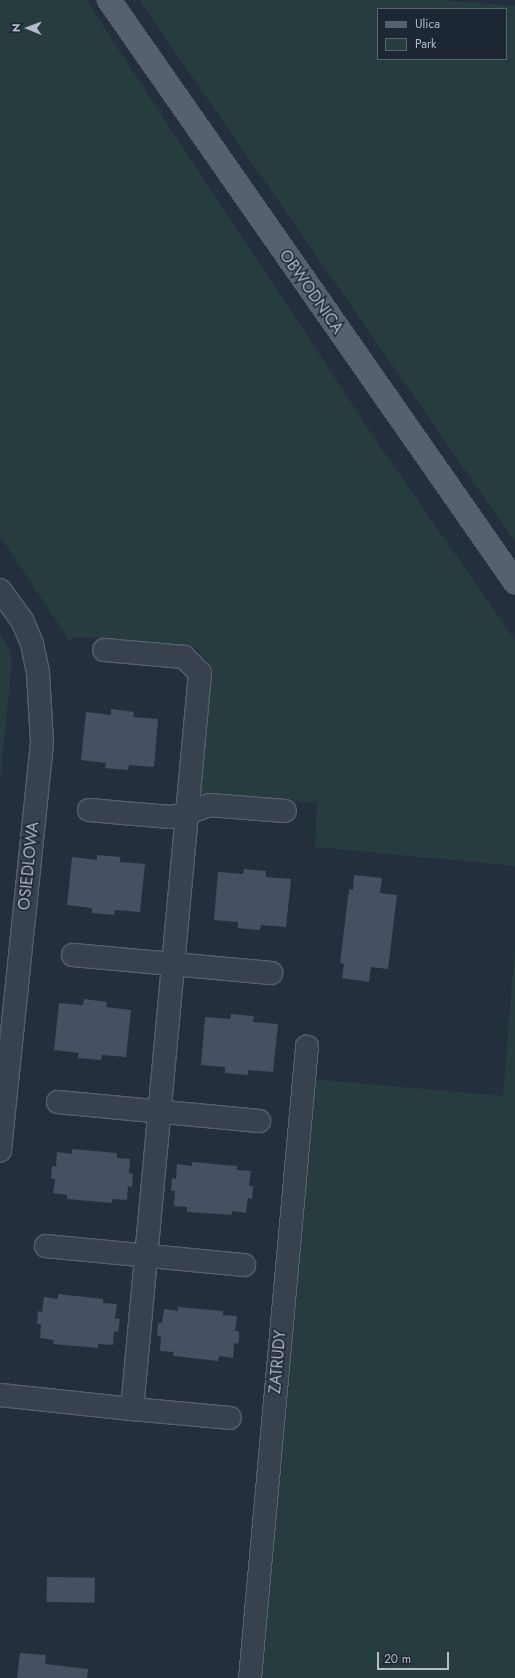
<!DOCTYPE html>
<style>
body{margin:0}
#map{position:relative;width:515px;height:1678px;overflow:hidden;background:#242f3e;font-family:Jost,sans-serif}
div>[style]{position:absolute}
.green>*{inset:0;background:#263c3f}
.building>*{inset:0;background:#455162;transform-origin:0 0}
.roads{filter:drop-shadow(1px 0 #565f6c) drop-shadow(-1px 0 #565f6c) drop-shadow(0 1px #565f6c) drop-shadow(0 -1px #565f6c)}
.minor>*{height:22px;margin:-11px;padding:0 11px;transform-origin:11px;border-radius:11px;background:#38414e}
.major>*{height:22px;margin:-11px;padding:0 11px;transform-origin:11px;border-radius:11px;background:#56606e}
span{translate:-50% -50%;white-space:nowrap;text-align:center;line-height:1.15;-webkit-text-stroke:3px #1d2633;paint-order:stroke}
.street-label{font-size:16px;color:#b4bcc9}
.legend{position:absolute;left:377px;top:8px;width:130px;height:52px;box-sizing:border-box;background:#1d2633;border:1px solid #59626f;margin:0;padding:5px 7px;list-style:none;font-size:12px;color:#b4bcc9}
.legend li{display:flex;align-items:center;gap:8px;height:20px}
.legend b{width:20px;border:1px solid #59626f}
.north{position:absolute;left:8px;top:8px;width:40px;height:40px;-webkit-text-stroke:3px #1d2633;paint-order:stroke;rotate:271deg;font-size:11px;font-weight:700;line-height:16px;text-align:center;color:#b4bcc9}
.north::after{content:'';display:block;margin:auto;width:14px;height:18px;background:#b4bcc9;clip-path:polygon(50% 0,100% 100%,50% 72%,0 100%)}
.scale{position:absolute;left:377px;top:1652px;width:72px;height:18px;box-sizing:border-box;border:2px solid #b4bcc9;border-top:0;padding-left:5px;font-size:12px;line-height:14px;white-space:nowrap;color:#b4bcc9;-webkit-text-stroke:3px #1d2633;paint-order:stroke}
</style>
<div id="map">
<div class="green">
<div style="clip-path:polygon(0 0,86px 0,381px 448px,515px 640px,515px 866px,315px 847px,317px 803px,197px 794px,212px 668px,195px 647px,88px 637px,72px 637px,71px 643px,0 536px)"></div>
<div style="clip-path:polygon(evenodd,139px 0,441px 0,515px 6px,515px 542px,139px 0,378px 9px,506px 9px,506px 59px,378px 59px,378px 9px)"></div>
<div style="clip-path:polygon(0 635px,9px 649px,12px 661px,0 782px)"></div>
<div style="clip-path:polygon(515px 945px,515px 1678px,258px 1678px,312px 1079px,503px 1096px)"></div>
</div>
<div class="building">
<div style="clip-path:polygon(111px 709px,134px 712px,133px 717px,158px 719px,154px 767px,129px 765px,128px 770px,105px 768px,106px 763px,81px 760px,86px 712px,111px 715px)"></div>
<div style="clip-path:polygon(97px 855px,120px 857px,120px 862px,145px 864px,140px 912px,115px 910px,114px 915px,92px 913px,92px 908px,67px 905px,72px 857px,97px 860px)"></div>
<div style="clip-path:polygon(244px 869px,266px 871px,266px 877px,291px 879px,286px 927px,261px 925px,260px 930px,238px 928px,238px 922px,214px 920px,218px 872px,243px 874px)"></div>
<div style="clip-path:polygon(354px 875px,382px 878px,380px 893px,397px 895px,388px 969px,371px 967px,369px 982px,342px 978px,344px 964px,340px 963px,349px 889px,353px 890px)"></div>
<div style="clip-path:polygon(84px 999px,107px 1002px,106px 1007px,131px 1010px,126px 1057px,102px 1055px,101px 1060px,90px 1059px,78px 1058px,79px 1053px,54px 1050px,59px 1003px,83px 1005px)"></div>
<div style="clip-path:polygon(231px 1014px,254px 1016px,253px 1022px,278px 1024px,273px 1072px,248px 1070px,248px 1075px,225px 1073px,225px 1067px,201px 1065px,205px 1017px,230px 1019px)"></div>
<div style="clip-path:polygon(72px 1149px,117px 1153px,117px 1158px,130px 1159px,129px 1173px,133px 1174px,132px 1187px,128px 1186px,127px 1200px,112px 1199px,112px 1203px,67px 1199px,67px 1195px,53px 1193px,55px 1179px,51px 1179px,52px 1166px,56px 1167px,57px 1152px,72px 1154px)"></div>
<div style="clip-path:polygon(192px 1162px,237px 1166px,237px 1170px,251px 1171px,249px 1186px,253px 1186px,252px 1199px,248px 1198px,246px 1213px,232px 1211px,232px 1215px,187px 1212px,187px 1207px,174px 1206px,175px 1191px,171px 1191px,172px 1178px,176px 1179px,177px 1164px,192px 1166px)"></div>
<div style="clip-path:polygon(58px 1294px,103px 1299px,103px 1303px,117px 1304px,115px 1318px,120px 1319px,118px 1332px,114px 1331px,113px 1345px,98px 1344px,98px 1348px,53px 1344px,54px 1340px,40px 1338px,41px 1324px,37px 1324px,38px 1311px,42px 1312px,44px 1297px,58px 1299px)"></div>
<div style="clip-path:polygon(178px 1307px,223px 1311px,223px 1315px,237px 1316px,235px 1331px,239px 1331px,239px 1338px,238px 1344px,234px 1343px,233px 1358px,219px 1356px,218px 1361px,173px 1356px,174px 1352px,160px 1351px,161px 1336px,157px 1336px,158px 1323px,162px 1323px,164px 1309px,178px 1311px)"></div>
<div style="left:47px;top:1577px;width:48px;height:25px;rotate:1deg"></div>
<div style="clip-path:polygon(20px 1653px,46px 1655px,45px 1664px,88px 1669px,87px 1678px,17px 1678px)"></div>
</div>
<div class="roads">
<div class="minor">
<div style="left:0;top:590px;width:37px;rotate:54deg"></div>
<div style="left:22px;top:620px;width:26px;rotate:67deg"></div>
<div style="left:32px;top:644px;width:30px;rotate:78deg"></div>
<div style="left:38px;top:673px;width:70px;rotate:86.7deg"></div>
<div style="left:42px;top:743px;width:410px;rotate:95.9deg"></div>
<div style="left:89px;top:810px;width:81px;rotate:4.9deg"></div>
<div style="left:170px;top:817px;width:16px;rotate:-11deg"></div>
<div style="left:186px;top:814px;width:25px;rotate:-21deg"></div>
<div style="left:209px;top:805px;width:76px;rotate:4.5deg"></div>
<div style="left:73px;top:955px;width:199px;rotate:5.2deg"></div>
<div style="left:58px;top:1102px;width:202px;rotate:5.4deg"></div>
<div style="left:46px;top:1246px;width:199px;rotate:5.5deg"></div>
<div style="left:0;top:1395px;width:133px;rotate:6.1deg"></div>
<div style="left:132px;top:1409px;width:739px;rotate:-84.72deg"></div>
<div style="left:200px;top:673px;width:23px;rotate:-135deg"></div>
<div style="left:184px;top:657px;width:80px;rotate:-175deg"></div>
<div style="left:132px;top:1409px;width:98px;rotate:5.2deg"></div>
<div style="left:250px;top:1678px;width:634px;rotate:-84.84deg"></div>
</div>
<div class="major">
<div style="left:109px;top:0;width:710px;rotate:55.1deg"></div>
</div>
</div>
<div class="street-label">
<span style="left:311px;top:292px;rotate:55deg">OBWODNICA</span>
<span style="left:29px;top:866px;rotate:-84deg">OSIEDLOWA</span>
<span style="left:278px;top:1362px;rotate:-85deg">ZATRUDY</span>
</div>
<ul class="legend">
<li><b style="height:5px;background:#56606e"></b>Ulica</li>
<li><b style="height:11px;background:#263c3f"></b>Park</li>
</ul>
<div class="north">N</div>
<div class="scale">20 m</div>
</div>
